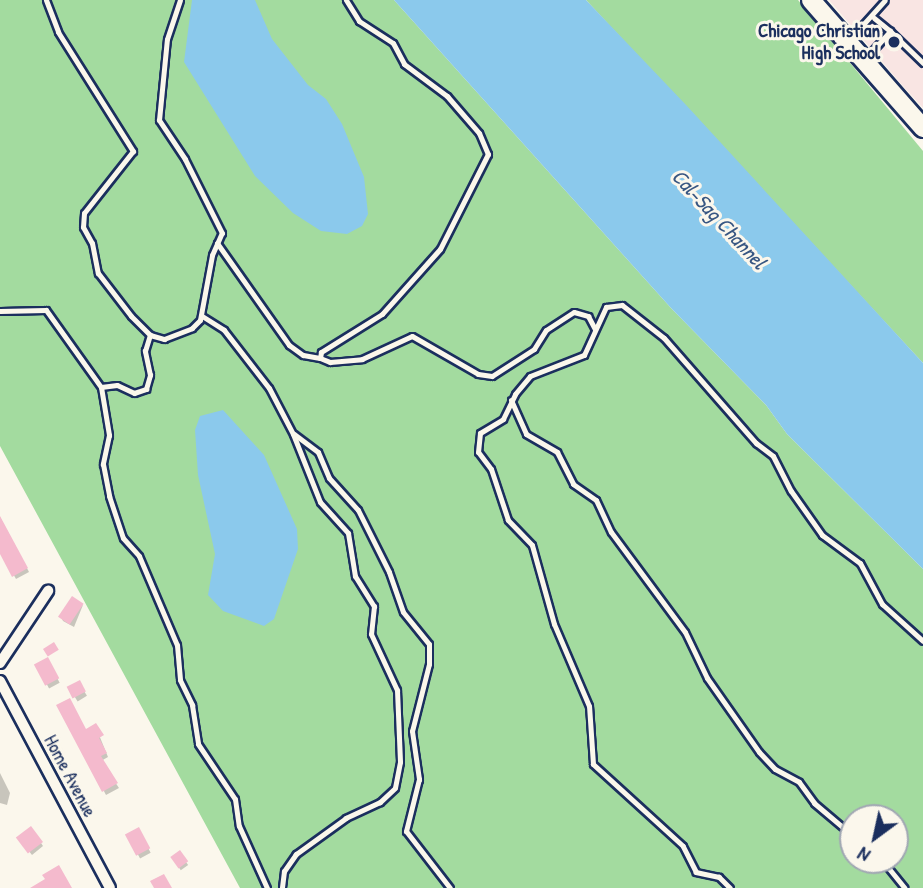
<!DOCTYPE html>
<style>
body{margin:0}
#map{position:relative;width:923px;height:888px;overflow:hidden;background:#fbf7ec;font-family:"Patrick Hand",sans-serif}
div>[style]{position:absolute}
.built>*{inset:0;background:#f9e5e3}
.green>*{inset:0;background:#a3db9f}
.water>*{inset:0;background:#8bc9ec}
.shadow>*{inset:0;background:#0003;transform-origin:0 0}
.building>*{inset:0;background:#f4bacd;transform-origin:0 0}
.roads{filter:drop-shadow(2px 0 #1b2f5e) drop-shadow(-2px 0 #1b2f5e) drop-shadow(0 2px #1b2f5e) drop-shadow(0 -2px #1b2f5e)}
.lane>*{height:5px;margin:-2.5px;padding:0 2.5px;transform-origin:2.5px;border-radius:2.5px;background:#fbf7ec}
.street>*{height:10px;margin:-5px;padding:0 5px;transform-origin:5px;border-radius:5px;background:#fbf7ec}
.primary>*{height:18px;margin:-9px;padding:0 9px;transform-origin:9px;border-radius:9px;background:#fbf7ec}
.dots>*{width:19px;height:19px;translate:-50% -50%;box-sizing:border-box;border:4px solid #fbf7ec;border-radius:50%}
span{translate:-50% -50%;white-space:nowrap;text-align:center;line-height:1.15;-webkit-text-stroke:6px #fbf7ec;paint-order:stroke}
.poi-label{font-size:19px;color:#1b2f5e;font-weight:700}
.right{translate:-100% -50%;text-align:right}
.street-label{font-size:19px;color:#1b2f5e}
.water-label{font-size:21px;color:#375682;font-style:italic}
.north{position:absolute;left:839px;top:804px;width:70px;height:70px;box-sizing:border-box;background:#fbf7ec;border:2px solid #a1a7b3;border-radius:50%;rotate:213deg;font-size:19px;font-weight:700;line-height:28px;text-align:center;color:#1b2f5e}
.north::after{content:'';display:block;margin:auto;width:24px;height:32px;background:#1b2f5e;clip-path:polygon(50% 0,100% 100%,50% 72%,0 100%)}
</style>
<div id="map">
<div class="built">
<div style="clip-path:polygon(829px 0,923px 0,923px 108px,902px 85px)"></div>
</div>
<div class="green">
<div style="clip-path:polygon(evenodd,0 0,394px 0,671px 308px,766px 405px,787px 434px,923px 569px,923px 888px,240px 888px,0 446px,0 0,853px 818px,895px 818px,895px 860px,853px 860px,853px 818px)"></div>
<div style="clip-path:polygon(586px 0,798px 0,923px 151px,923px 363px)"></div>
</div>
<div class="water">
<div style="clip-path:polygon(192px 0,255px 0,272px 39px,308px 85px,326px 99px,342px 124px,364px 177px,368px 214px,362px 226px,347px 234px,321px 231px,293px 213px,255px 176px,184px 62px)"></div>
<div style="clip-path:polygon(394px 0,586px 0,687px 106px,923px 363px,923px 569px,787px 434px,766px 405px,671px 308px)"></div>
<div style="clip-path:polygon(223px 410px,264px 455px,297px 529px,298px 549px,274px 619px,264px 626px,223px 611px,208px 595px,215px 554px,198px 475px,195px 430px,200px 416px)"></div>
</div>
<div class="shadow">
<div style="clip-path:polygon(0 517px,29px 572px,16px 579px,0 551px)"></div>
<div style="clip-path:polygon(83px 605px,74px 627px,63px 621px,61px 617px)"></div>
<div style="left:47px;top:659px;width:27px;height:12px;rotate:62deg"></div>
<div style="left:79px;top:683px;width:15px;height:11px;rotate:58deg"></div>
<div style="clip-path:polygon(59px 706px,86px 731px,95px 725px,108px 757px,101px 761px,119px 788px,106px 795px)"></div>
<div style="clip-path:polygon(0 773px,10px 793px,7px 805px,0 803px)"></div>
<div style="left:138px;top:829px;width:27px;height:12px;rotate:62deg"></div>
<div style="clip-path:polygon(21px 841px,41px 843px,43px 846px,32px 855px)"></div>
<div style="left:179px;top:852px;width:16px;height:9px;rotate:55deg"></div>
</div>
<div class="building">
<div style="clip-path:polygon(0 516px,28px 568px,12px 577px,0 554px)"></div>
<div style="left:72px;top:596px;width:14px;height:25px;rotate:34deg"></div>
<div style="left:54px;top:642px;width:9px;height:13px;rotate:58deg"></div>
<div style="left:48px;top:657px;width:24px;height:16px;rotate:62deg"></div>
<div style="left:80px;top:680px;width:13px;height:15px;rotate:63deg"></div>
<div style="clip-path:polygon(70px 698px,86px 729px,96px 723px,104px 735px,99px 738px,107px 753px,101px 756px,118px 783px,102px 792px,56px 705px)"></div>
<div style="left:31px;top:826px;width:20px;height:19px;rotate:53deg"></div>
<div style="left:139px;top:827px;width:24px;height:16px;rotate:62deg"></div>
<div style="left:180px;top:850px;width:14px;height:12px;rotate:54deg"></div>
<div style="clip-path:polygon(59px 865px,72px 888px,30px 888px,45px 879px,42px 875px)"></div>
<div style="clip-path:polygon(164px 874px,172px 888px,154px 888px,150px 881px)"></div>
</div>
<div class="roads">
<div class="lane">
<div style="left:46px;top:0;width:34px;rotate:69deg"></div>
<div style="left:58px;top:32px;width:141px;rotate:57.8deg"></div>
<div style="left:133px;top:151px;width:79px;rotate:128.3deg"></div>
<div style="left:84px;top:213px;width:14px;rotate:94deg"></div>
<div style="left:83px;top:227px;width:18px;rotate:61deg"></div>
<div style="left:92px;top:243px;width:31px;rotate:79deg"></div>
<div style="left:98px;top:273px;width:54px;rotate:52.5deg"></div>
<div style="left:131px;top:316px;width:27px;rotate:45deg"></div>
<div style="left:150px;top:335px;width:15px;rotate:16deg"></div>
<div style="left:164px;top:339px;width:30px;rotate:-21deg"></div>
<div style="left:192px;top:328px;width:11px;rotate:-45deg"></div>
<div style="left:200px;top:320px;width:66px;rotate:-79.5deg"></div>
<div style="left:212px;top:255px;width:24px;rotate:-66deg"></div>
<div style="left:222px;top:233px;width:83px;rotate:-116.6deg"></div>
<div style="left:185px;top:159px;width:47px;rotate:-123.7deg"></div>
<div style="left:159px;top:120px;width:81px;rotate:-84.4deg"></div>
<div style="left:167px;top:39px;width:41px;rotate:-71.6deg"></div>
<div style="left:346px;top:0;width:25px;rotate:58deg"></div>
<div style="left:359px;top:21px;width:40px;rotate:32.9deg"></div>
<div style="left:393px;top:43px;width:24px;rotate:62deg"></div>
<div style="left:404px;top:64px;width:54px;rotate:36.7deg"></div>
<div style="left:447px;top:96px;width:49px;rotate:49.1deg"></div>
<div style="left:479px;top:133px;width:23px;rotate:67deg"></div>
<div style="left:488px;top:154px;width:106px;rotate:116.8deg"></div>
<div style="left:440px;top:249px;width:87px;rotate:131.7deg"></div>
<div style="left:382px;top:314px;width:72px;rotate:148.1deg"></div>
<div style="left:321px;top:352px;width:6px;rotate:99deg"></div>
<div style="left:320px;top:358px;width:11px;rotate:22deg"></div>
<div style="left:330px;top:362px;width:32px;rotate:-5deg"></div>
<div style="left:362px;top:359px;width:55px;rotate:-24.7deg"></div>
<div style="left:412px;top:336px;width:76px;rotate:29.9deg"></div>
<div style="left:478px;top:374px;width:14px;rotate:8deg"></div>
<div style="left:492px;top:376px;width:50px;rotate:-32.7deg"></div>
<div style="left:534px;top:349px;width:22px;rotate:-58deg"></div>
<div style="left:546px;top:330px;width:33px;rotate:-33deg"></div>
<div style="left:574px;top:312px;width:15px;rotate:16deg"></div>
<div style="left:588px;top:316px;width:15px;rotate:62deg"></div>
<div style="left:874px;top:18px;width:21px;rotate:39deg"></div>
<div style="left:850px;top:39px;width:52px;rotate:-48.1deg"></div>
<div style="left:865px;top:59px;width:38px;rotate:-48deg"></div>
<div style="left:890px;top:31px;width:46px;rotate:44.1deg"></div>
<div style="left:217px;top:243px;width:125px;rotate:54.8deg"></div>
<div style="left:289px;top:345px;width:17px;rotate:36deg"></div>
<div style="left:303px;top:355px;width:17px;rotate:10deg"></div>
<div style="left:0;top:311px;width:46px;rotate:-1.2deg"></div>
<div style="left:46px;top:310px;width:95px;rotate:54.5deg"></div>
<div style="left:101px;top:387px;width:49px;rotate:80.5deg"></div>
<div style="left:109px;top:435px;width:30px;rotate:102deg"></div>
<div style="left:103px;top:464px;width:33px;rotate:79deg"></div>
<div style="left:109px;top:496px;width:44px;rotate:71.6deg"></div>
<div style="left:123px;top:538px;width:24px;rotate:48deg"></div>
<div style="left:139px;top:556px;width:97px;rotate:66.9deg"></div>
<div style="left:177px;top:645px;width:35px;rotate:85deg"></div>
<div style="left:180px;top:680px;width:28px;rotate:64deg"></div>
<div style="left:192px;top:705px;width:39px;rotate:81deg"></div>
<div style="left:198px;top:744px;width:66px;rotate:56.1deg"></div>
<div style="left:235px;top:799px;width:27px;rotate:82deg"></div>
<div style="left:239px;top:826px;width:68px;rotate:65.7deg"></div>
<div style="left:202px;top:316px;width:26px;rotate:32deg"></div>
<div style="left:224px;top:330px;width:73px;rotate:52.2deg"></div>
<div style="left:269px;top:388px;width:52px;rotate:62.4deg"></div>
<div style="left:293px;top:434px;width:73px;rotate:68.3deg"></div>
<div style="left:320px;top:502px;width:42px;rotate:47.9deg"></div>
<div style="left:348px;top:533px;width:44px;rotate:80.8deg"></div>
<div style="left:355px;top:576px;width:36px;rotate:58deg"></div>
<div style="left:374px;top:606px;width:28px;rotate:96deg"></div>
<div style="left:371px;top:634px;width:62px;rotate:65.1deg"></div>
<div style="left:397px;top:690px;width:72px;rotate:87.6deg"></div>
<div style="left:400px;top:762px;width:26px;rotate:101deg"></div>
<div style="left:395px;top:788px;width:21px;rotate:137deg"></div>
<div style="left:380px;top:802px;width:38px;rotate:155deg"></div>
<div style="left:346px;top:818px;width:62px;rotate:144.2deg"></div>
<div style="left:296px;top:854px;width:21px;rotate:125deg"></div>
<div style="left:284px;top:871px;width:17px;rotate:97deg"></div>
<div style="left:101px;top:387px;width:16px;rotate:-7deg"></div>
<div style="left:117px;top:385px;width:19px;rotate:25deg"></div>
<div style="left:134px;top:393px;width:13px;rotate:-18deg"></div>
<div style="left:146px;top:389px;width:15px;rotate:-74deg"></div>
<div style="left:150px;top:375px;width:25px;rotate:-102deg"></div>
<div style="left:145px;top:351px;width:17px;rotate:-73deg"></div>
<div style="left:511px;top:400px;width:37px;rotate:66deg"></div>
<div style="left:526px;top:434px;width:36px;rotate:30deg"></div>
<div style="left:557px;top:452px;width:36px;rotate:63deg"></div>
<div style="left:573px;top:484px;width:28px;rotate:35deg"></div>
<div style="left:596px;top:500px;width:35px;rotate:65deg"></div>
<div style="left:611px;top:532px;width:124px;rotate:53.5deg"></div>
<div style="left:685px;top:632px;width:51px;rotate:64.4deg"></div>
<div style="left:707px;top:678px;width:90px;rotate:54.9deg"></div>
<div style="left:759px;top:752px;width:23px;rotate:47deg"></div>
<div style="left:775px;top:769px;width:27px;rotate:28deg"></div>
<div style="left:799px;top:782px;width:26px;rotate:54deg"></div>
<div style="left:814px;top:803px;width:51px;rotate:40.2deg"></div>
<div style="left:294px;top:434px;width:30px;rotate:37deg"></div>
<div style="left:318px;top:452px;width:28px;rotate:67deg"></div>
<div style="left:329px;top:478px;width:43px;rotate:47.8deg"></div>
<div style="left:358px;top:510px;width:69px;rotate:63.4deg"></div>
<div style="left:389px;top:572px;width:42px;rotate:70.7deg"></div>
<div style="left:403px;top:612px;width:41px;rotate:50.9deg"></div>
<div style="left:429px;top:644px;width:20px;rotate:90deg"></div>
<div style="left:429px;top:664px;width:69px;rotate:104.2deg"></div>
<div style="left:412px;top:731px;width:49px;rotate:81.7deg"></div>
<div style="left:419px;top:779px;width:54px;rotate:104deg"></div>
<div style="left:406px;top:831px;width:72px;rotate:52.3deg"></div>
<div style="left:882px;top:860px;width:36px;rotate:51deg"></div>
<div style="left:730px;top:888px;width:16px;rotate:-135deg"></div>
<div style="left:719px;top:877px;width:24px;rotate:-168deg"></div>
<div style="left:696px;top:872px;width:29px;rotate:-117deg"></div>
<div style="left:683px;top:846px;width:122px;rotate:-137.7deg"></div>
<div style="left:593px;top:764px;width:58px;rotate:-93.9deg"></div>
<div style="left:589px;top:706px;width:89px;rotate:-113.1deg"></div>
<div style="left:554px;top:624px;width:82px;rotate:-105.6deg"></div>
<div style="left:532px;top:545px;width:35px;rotate:-134deg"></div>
<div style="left:508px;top:520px;width:54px;rotate:-108.4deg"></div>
<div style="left:491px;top:469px;width:21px;rotate:-127deg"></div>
<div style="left:478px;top:452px;width:19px;rotate:-84deg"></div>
<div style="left:480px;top:433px;width:27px;rotate:-31deg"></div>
<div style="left:503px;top:419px;width:28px;rotate:-64deg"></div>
<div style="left:515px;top:394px;width:23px;rotate:-50deg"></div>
<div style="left:530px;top:376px;width:58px;rotate:-21.3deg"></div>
<div style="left:584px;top:355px;width:53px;rotate:-65.4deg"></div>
<div style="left:606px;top:307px;width:16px;rotate:-7deg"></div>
<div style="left:622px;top:305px;width:53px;rotate:38.2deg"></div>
<div style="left:664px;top:338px;width:140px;rotate:48.8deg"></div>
<div style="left:756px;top:443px;width:21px;rotate:37deg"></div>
<div style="left:773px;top:456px;width:39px;rotate:63deg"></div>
<div style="left:791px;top:491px;width:54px;rotate:54.8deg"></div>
<div style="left:822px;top:535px;width:47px;rotate:36.4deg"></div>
<div style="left:860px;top:563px;width:47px;rotate:61.8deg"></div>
<div style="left:882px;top:604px;width:55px;rotate:42.1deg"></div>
</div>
<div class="street">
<div style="left:0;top:663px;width:87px;rotate:-56.3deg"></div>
<div style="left:0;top:681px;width:234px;rotate:62deg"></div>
</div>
<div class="primary">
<div style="left:811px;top:0;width:170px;rotate:48.8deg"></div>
</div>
</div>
<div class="dots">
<div style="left:894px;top:42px;background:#1b2f5e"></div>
</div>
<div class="poi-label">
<span class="right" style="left:880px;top:42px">Chicago Christian<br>High School</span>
</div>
<div class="street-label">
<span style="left:70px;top:776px;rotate:62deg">Home Avenue</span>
</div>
<div class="water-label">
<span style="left:719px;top:219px;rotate:47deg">Cal-Sag Channel</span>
</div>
<div class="north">N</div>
</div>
